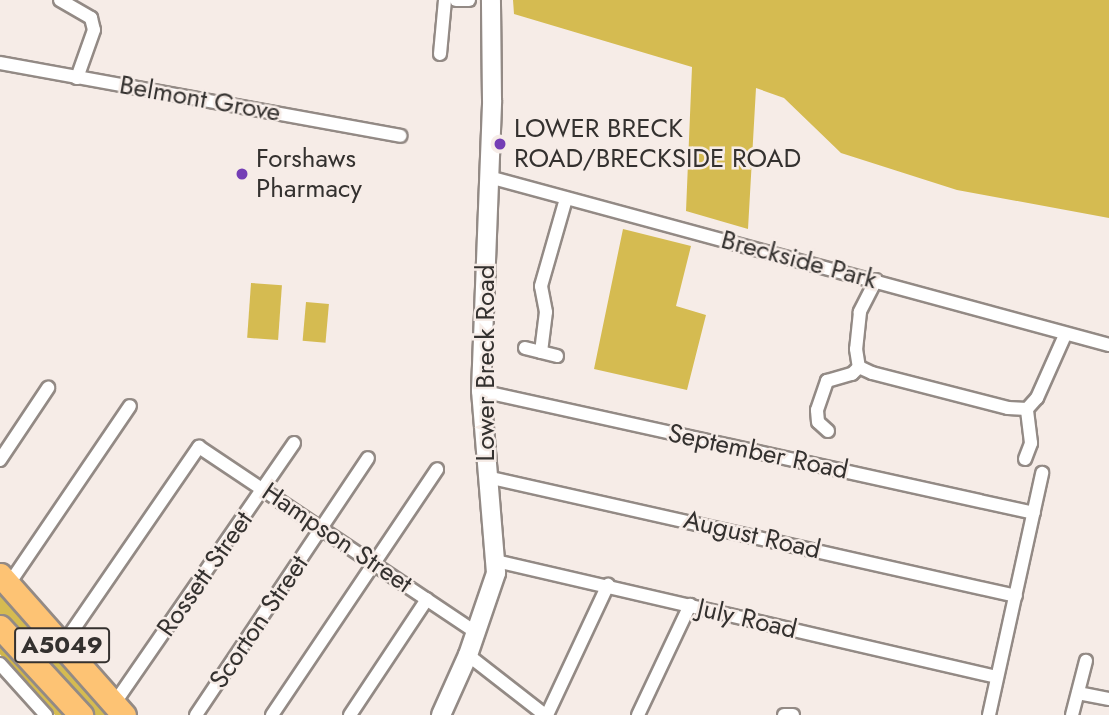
<!DOCTYPE html>
<style>
body{margin:0}
#map{position:relative;width:1109px;height:715px;overflow:hidden;background:#f6ece7;font-family:Jost,sans-serif}
div>[style]{position:absolute}
.green>*{inset:0;background:#d5bb51;transform-origin:0 0}
.forest>*{inset:0;background:#d0b64a}
.roads{filter:drop-shadow(2px 0 #938a85) drop-shadow(-2px 0 #938a85) drop-shadow(0 2px #938a85) drop-shadow(0 -2px #938a85)}
.street>*{height:12px;margin:-6px;padding:0 6px;transform-origin:6px;border-radius:6px;background:#fff}
.secondary>*{height:18px;margin:-9px;padding:0 9px;transform-origin:9px;border-radius:9px;background:#fff}
.highway>*{height:23px;margin:-11.5px;padding:0 11.5px;transform-origin:11.5px;border-radius:11.5px;background:#fdc374}
.dots>*{width:19px;height:19px;translate:-50% -50%;box-sizing:border-box;border:4px solid #f6ece7;border-radius:50%}
span{translate:-50% -50%;white-space:nowrap;text-align:center;line-height:1.15;-webkit-text-stroke:5px #f6ece7;paint-order:stroke}
.shield-label span{padding:2px 5px;background:#f6ece7;border:2px solid;border-radius:5px;-webkit-text-stroke-width:0}
.shield-label{font-size:24px;color:#34312f;font-weight:700}
.street-label{font-size:26px;color:#34312f}
.poi-label{font-size:26px;color:#34312f}
.left{translate:0 -50%;text-align:left}
</style>
<div id="map">
<div class="green">
<div style="clip-path:polygon(513px 0,1109px 0,1109px 218px,957px 190px,841px 153px,784px 98px,756px 88px,748px 229px,686px 211px,692px 67px,514px 14px)"></div>
<div style="clip-path:polygon(623px 229px,691px 246px,676px 306px,706px 315px,687px 390px,594px 369px)"></div>
<div style="left:251px;top:283px;width:31px;height:55px;rotate:4deg"></div>
<div style="left:306px;top:302px;width:23px;height:39px;rotate:5deg"></div>
<div style="clip-path:polygon(0 594px,108px 715px,90px 715px,0 617px)"></div>
<div style="clip-path:polygon(0 636px,71px 715px,55px 715px,0 654px)"></div>
</div>
<div class="forest">
<div style="clip-path:polygon(0 643px,34px 675px,27px 684px,0 654px)"></div>
</div>
<div class="roads">
<div class="street">
<div style="left:60px;top:0;width:36px;rotate:30deg"></div>
<div style="left:91px;top:18px;width:12px;rotate:76deg"></div>
<div style="left:94px;top:30px;width:51px;rotate:109.5deg"></div>
<div style="left:456px;top:0;width:13px"></div>
<div style="left:440px;top:54px;width:54px;rotate:-84.7deg"></div>
<div style="left:0;top:63px;width:407px;rotate:10.3deg"></div>
<div style="left:489px;top:177px;width:642px;rotate:15.16deg"></div>
<div style="left:876px;top:280px;width:36px;rotate:117deg"></div>
<div style="left:860px;top:312px;width:37px;rotate:96deg"></div>
<div style="left:856px;top:349px;width:18px;rotate:81deg"></div>
<div style="left:859px;top:367px;width:14px;rotate:25deg"></div>
<div style="left:872px;top:373px;width:140px;rotate:14.4deg"></div>
<div style="left:1008px;top:408px;width:19px;rotate:3deg"></div>
<div style="left:1027px;top:409px;width:15px;rotate:-48deg"></div>
<div style="left:1037px;top:398px;width:69px;rotate:-66deg"></div>
<div style="left:525px;top:348px;width:33px;rotate:14deg"></div>
<div style="left:541px;top:352px;width:40px;rotate:-82.9deg"></div>
<div style="left:546px;top:312px;width:26px;rotate:-101deg"></div>
<div style="left:541px;top:286px;width:91px;rotate:-74deg"></div>
<div style="left:481px;top:391px;width:566px;rotate:12.44deg"></div>
<div style="left:828px;top:431px;width:13px;rotate:-138deg"></div>
<div style="left:818px;top:422px;width:12px;rotate:-95deg"></div>
<div style="left:817px;top:410px;width:31px;rotate:-71deg"></div>
<div style="left:827px;top:381px;width:26px;rotate:-16deg"></div>
<div style="left:852px;top:374px;width:10px;rotate:-45deg"></div>
<div style="left:1025px;top:459px;width:17px;rotate:-69deg"></div>
<div style="left:1031px;top:443px;width:34px;rotate:-97deg"></div>
<div style="left:0;top:460px;width:87px;rotate:-56.3deg"></div>
<div style="left:487px;top:477px;width:542px;rotate:12.68deg"></div>
<div style="left:496px;top:561px;width:514px;rotate:13.04deg"></div>
<div style="left:9px;top:584px;width:215px;rotate:-55.8deg"></div>
<div style="left:62px;top:646px;width:242px;rotate:-55.5deg"></div>
<div style="left:199px;top:447px;width:331px;rotate:33.8deg"></div>
<div style="left:468px;top:655px;width:98px;rotate:37.9deg"></div>
<div style="left:0;top:664px;width:69px;rotate:48deg"></div>
<div style="left:1078px;top:693px;width:32px;rotate:11deg"></div>
<div style="left:114px;top:704px;width:317px;rotate:-55.4deg"></div>
<div style="left:196px;top:715px;width:309px;rotate:-56.2deg"></div>
<div style="left:272px;top:715px;width:296px;rotate:-56.1deg"></div>
<div style="left:350px;top:715px;width:139px;rotate:-56.4deg"></div>
<div style="left:547px;top:715px;width:144px;rotate:-64.9deg"></div>
<div style="left:638px;top:715px;width:122px;rotate:-64.7deg"></div>
<div style="left:784px;top:715px;width:9px"></div>
<div style="left:989px;top:715px;width:248px;rotate:-77.6deg"></div>
<div style="left:1072px;top:715px;width:56px;rotate:-75.5deg"></div>
</div>
<div class="secondary">
<div style="left:441px;top:715px;width:66px;rotate:-65.8deg"></div>
<div style="left:468px;top:655px;width:87px;rotate:-71.1deg"></div>
<div style="left:496px;top:573px;width:183px;rotate:-94.7deg"></div>
<div style="left:481px;top:391px;width:291px;rotate:-87.8deg"></div>
<div style="left:492px;top:100px;width:100px;rotate:-90.6deg"></div>
</div>
<div class="highway">
<div style="left:0;top:575px;width:187px;rotate:48.5deg"></div>
<div style="left:0;top:627px;width:120px;rotate:47.4deg"></div>
</div>
</div>
<div class="dots">
<div style="left:500px;top:144px;background:#743eb5"></div>
<div style="left:242px;top:174px;background:#743eb5"></div>
</div>
<div class="shield-label">
<span style="left:62px;top:645px">A5049</span>
</div>
<div class="street-label">
<span style="left:200px;top:99px;rotate:10deg">Belmont Grove</span>
<span style="left:799px;top:260px;rotate:15deg">Breckside Park</span>
<span style="left:486px;top:363px;rotate:-90deg">Lower Breck Road</span>
<span style="left:758px;top:452px;rotate:12deg">September Road</span>
<span style="left:752px;top:535px;rotate:13deg">August Road</span>
<span style="left:337px;top:538px;rotate:34deg">Hampson Street</span>
<span style="left:205px;top:574px;rotate:-55deg">Rossett Street</span>
<span style="left:747px;top:619px;rotate:13deg">July Road</span>
<span style="left:259px;top:622px;rotate:-56deg">Scorton Street</span>
</div>
<div class="poi-label">
<span class="left" style="left:514px;top:144px">LOWER BRECK<br>ROAD/BRECKSIDE ROAD</span>
<span class="left" style="left:256px;top:174px">Forshaws<br>Pharmacy</span>
</div>
</div>
